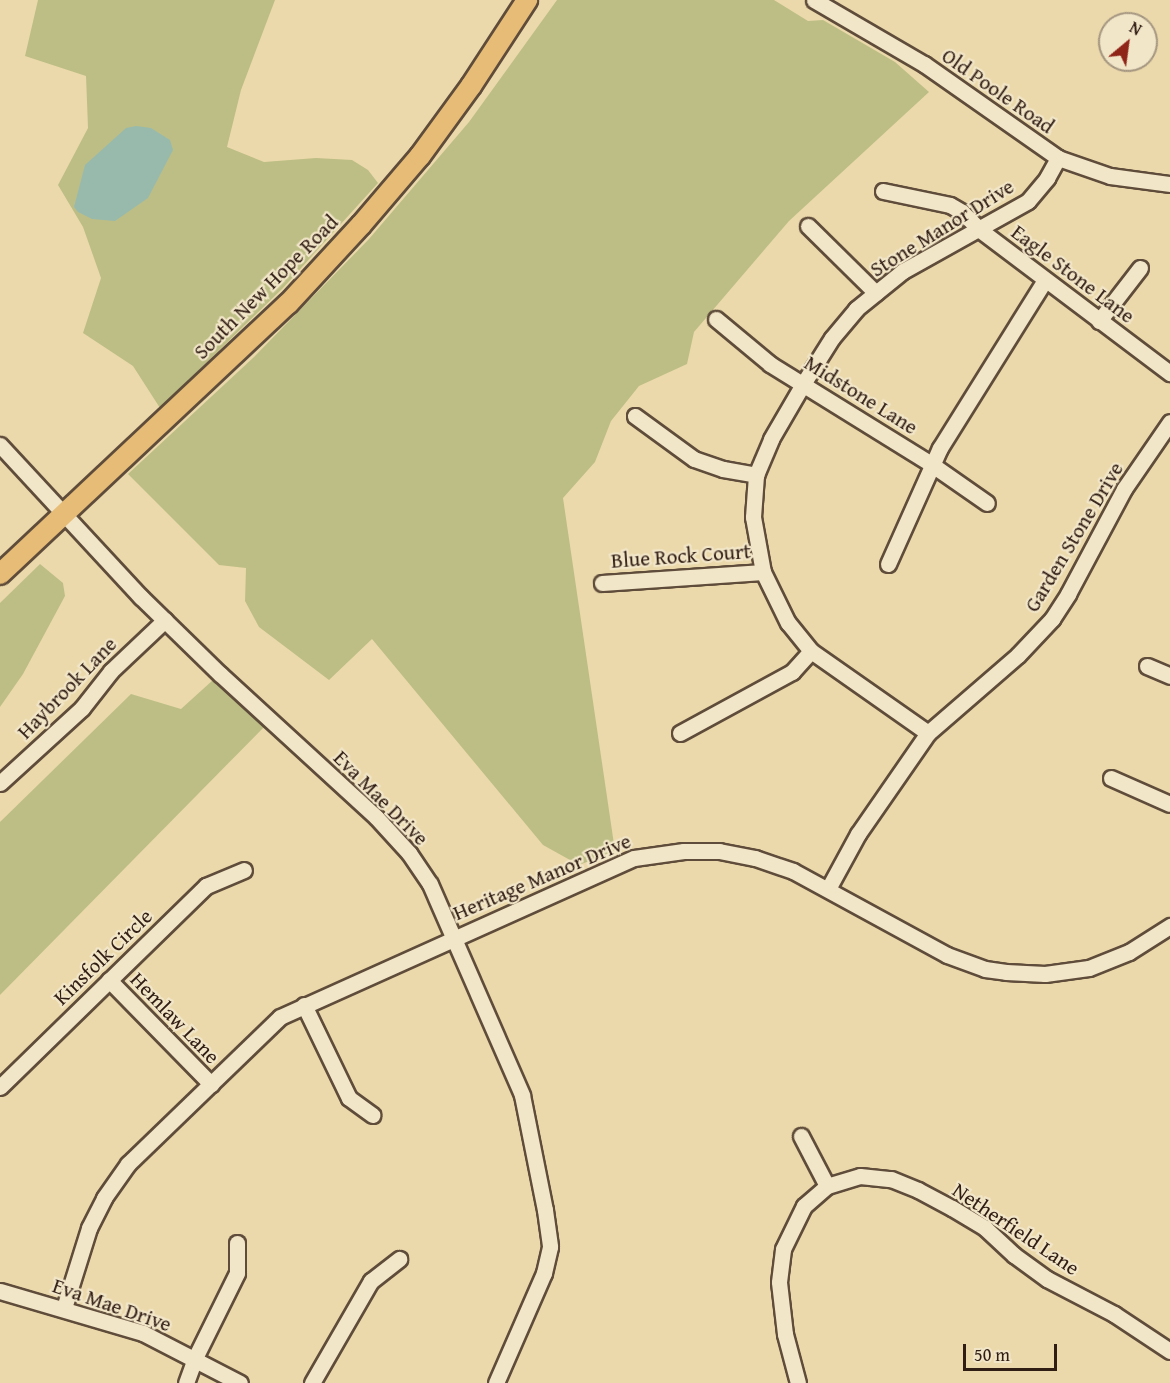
<!DOCTYPE html>
<style>
body{margin:0}
#map{position:relative;width:1170px;height:1383px;overflow:hidden;background:#ebd9ab;font-family:"Gentium Book Plus",serif}
div>[style]{position:absolute}
.green>*{inset:0;background:#bdbe85}
.water>*{inset:0;background:#98baad}
.roads{filter:drop-shadow(2px 0 #5f4c3a) drop-shadow(-2px 0 #5f4c3a) drop-shadow(0 2px #5f4c3a) drop-shadow(0 -2px #5f4c3a)}
.minor>*{height:15px;margin:-7.5px;padding:0 7.5px;transform-origin:7.5px;border-radius:7.5px;background:#f2e6c8}
.major>*{height:20px;margin:-10px;padding:0 10px;transform-origin:10px;border-radius:10px;background:#e6bc76}
span{translate:-50% -50%;white-space:nowrap;text-align:center;line-height:1.15;-webkit-text-stroke:4.5px #f2e6c8;paint-order:stroke}
.street-label{font-size:21px;color:#301d14}
.north{position:absolute;left:1098px;top:12px;width:60px;height:60px;box-sizing:border-box;background:#f2e6c8;border:2px solid #a49680;border-radius:50%;rotate:29deg;font-size:16px;font-weight:700;line-height:24px;text-align:center;color:#301d14}
.north::after{content:'';display:block;margin:auto;width:21px;height:27px;background:#8f2418;clip-path:polygon(50% 0,100% 100%,50% 72%,0 100%)}
.scale{position:absolute;left:963px;top:1344px;width:94px;height:27px;box-sizing:border-box;border:3px solid #301d14;border-top:0;padding-left:8px;font-size:18px;line-height:21px;white-space:nowrap;color:#301d14;-webkit-text-stroke:4px #f2e6c8;paint-order:stroke}
</style>
<div id="map">
<div class="green">
<div style="clip-path:polygon(38px 0,275px 0,241px 90px,227px 147px,264px 162px,316px 158px,352px 160px,368px 170px,378px 183px,283px 288px,160px 408px,133px 366px,83px 333px,101px 278px,83px 227px,58px 185px,88px 128px,86px 76px,25px 56px)"></div>
<div style="clip-path:polygon(557px 0,774px 0,808px 21px,823px 20px,895px 62px,929px 92px,789px 221px,694px 332px,687px 364px,639px 386px,611px 421px,595px 462px,563px 498px,615px 851px,579px 865px,543px 845px,372px 639px,329px 680px,259px 627px,245px 601px,246px 568px,219px 565px,128px 474px,254px 357px,369px 239px,469px 122px)"></div>
<div style="clip-path:polygon(40px 564px,63px 583px,65px 596px,23px 674px,0 707px,0 603px)"></div>
<div style="clip-path:polygon(213px 680px,265px 726px,0 995px,0 822px,131px 694px,181px 709px)"></div>
</div>
<div class="water">
<div style="clip-path:polygon(136px 126px,151px 128px,170px 140px,173px 150px,148px 198px,115px 221px,92px 219px,78px 212px,74px 207px,85px 165px,126px 128px)"></div>
</div>
<div class="roads">
<div class="minor">
<div style="left:814px;top:0;width:127px;rotate:30.2deg"></div>
<div style="left:924px;top:64px;width:164px;rotate:35deg"></div>
<div style="left:1058px;top:158px;width:55px;rotate:19.1deg"></div>
<div style="left:1110px;top:176px;width:61px;rotate:7.6deg"></div>
<div style="left:883px;top:191px;width:68px;rotate:11.8deg"></div>
<div style="left:950px;top:205px;width:14px;rotate:30deg"></div>
<div style="left:962px;top:212px;width:25px;rotate:45deg"></div>
<div style="left:980px;top:230px;width:238px;rotate:37deg"></div>
<div style="left:808px;top:226px;width:95px;rotate:44.6deg"></div>
<div style="left:716px;top:319px;width:70px;rotate:39.8deg"></div>
<div style="left:770px;top:364px;width:190px;rotate:31.8deg"></div>
<div style="left:931px;top:464px;width:68px;rotate:34.9deg"></div>
<div style="left:1099px;top:321px;width:67px;rotate:-52.3deg"></div>
<div style="left:635px;top:416px;width:73px;rotate:36.1deg"></div>
<div style="left:694px;top:459px;width:31px;rotate:19deg"></div>
<div style="left:723px;top:469px;width:34px;rotate:10deg"></div>
<div style="left:0;top:445px;width:207px;rotate:47.2deg"></div>
<div style="left:141px;top:597px;width:110px;rotate:44.3deg"></div>
<div style="left:220px;top:674px;width:212px;rotate:42.5deg"></div>
<div style="left:376px;top:817px;width:49px;rotate:47.5deg"></div>
<div style="left:409px;top:853px;width:37px;rotate:56deg"></div>
<div style="left:430px;top:884px;width:230px;rotate:66.4deg"></div>
<div style="left:522px;top:1095px;width:117px;rotate:78.7deg"></div>
<div style="left:545px;top:1210px;width:37px;rotate:82deg"></div>
<div style="left:550px;top:1247px;width:27px;rotate:103deg"></div>
<div style="left:544px;top:1273px;width:120px;rotate:113.6deg"></div>
<div style="left:888px;top:564px;width:127px;rotate:-65.9deg"></div>
<div style="left:940px;top:448px;width:198px;rotate:-58deg"></div>
<div style="left:602px;top:583px;width:161px;rotate:-3.9deg"></div>
<div style="left:1147px;top:666px;width:25px;rotate:23deg"></div>
<div style="left:680px;top:733px;width:128px;rotate:-28.6deg"></div>
<div style="left:792px;top:672px;width:28px;rotate:-48deg"></div>
<div style="left:928px;top:733px;width:143px;rotate:-145deg"></div>
<div style="left:811px;top:651px;width:36px;rotate:-129deg"></div>
<div style="left:788px;top:623px;width:57px;rotate:-116.1deg"></div>
<div style="left:763px;top:572px;width:56px;rotate:-100.3deg"></div>
<div style="left:753px;top:517px;width:42px;rotate:-85.9deg"></div>
<div style="left:756px;top:475px;width:39px;rotate:-67deg"></div>
<div style="left:771px;top:439px;width:64px;rotate:-59.8deg"></div>
<div style="left:803px;top:384px;width:54px;rotate:-57.8deg"></div>
<div style="left:832px;top:338px;width:38px;rotate:-50deg"></div>
<div style="left:856px;top:309px;width:60px;rotate:-39deg"></div>
<div style="left:903px;top:271px;width:143px;rotate:-29.2deg"></div>
<div style="left:1028px;top:201px;width:30px;rotate:-50deg"></div>
<div style="left:1047px;top:178px;width:23px;rotate:-61deg"></div>
<div style="left:1111px;top:778px;width:64px;rotate:23.8deg"></div>
<div style="left:0;top:783px;width:111px;rotate:-42.4deg"></div>
<div style="left:82px;top:708px;width:47px;rotate:-51.9deg"></div>
<div style="left:111px;top:671px;width:74px;rotate:-43.4deg"></div>
<div style="left:828px;top:889px;width:63px;rotate:-61.4deg"></div>
<div style="left:858px;top:834px;width:123px;rotate:-55.3deg"></div>
<div style="left:928px;top:733px;width:119px;rotate:-40.9deg"></div>
<div style="left:1018px;top:655px;width:50px;rotate:-46.6deg"></div>
<div style="left:1052px;top:619px;width:30px;rotate:-57deg"></div>
<div style="left:1068px;top:594px;width:119px;rotate:-61.9deg"></div>
<div style="left:1124px;top:489px;width:81px;rotate:-55.5deg"></div>
<div style="left:109px;top:980px;width:146px;rotate:45.6deg"></div>
<div style="left:304px;top:1005px;width:103px;rotate:64.2deg"></div>
<div style="left:349px;top:1098px;width:29px;rotate:36deg"></div>
<div style="left:0;top:1087px;width:288px;rotate:-44.3deg"></div>
<div style="left:206px;top:886px;width:41px;rotate:-22.8deg"></div>
<div style="left:801px;top:1136px;width:56px;rotate:62.5deg"></div>
<div style="left:0;top:1291px;width:149px;rotate:16.4deg"></div>
<div style="left:143px;top:1333px;width:109px;rotate:27.3deg"></div>
<div style="left:64px;top:1308px;width:84px;rotate:-72.6deg"></div>
<div style="left:89px;top:1228px;width:34px;rotate:-63deg"></div>
<div style="left:104px;top:1198px;width:42px;rotate:-54.8deg"></div>
<div style="left:128px;top:1164px;width:211px;rotate:-44deg"></div>
<div style="left:280px;top:1017px;width:388px;rotate:-24.2deg"></div>
<div style="left:634px;top:858px;width:50px;rotate:-8deg"></div>
<div style="left:684px;top:851px;width:35px"></div>
<div style="left:719px;top:851px;width:37px;rotate:11deg"></div>
<div style="left:755px;top:858px;width:40px;rotate:18.9deg"></div>
<div style="left:793px;top:871px;width:175px;rotate:28.6deg"></div>
<div style="left:947px;top:955px;width:40px;rotate:20.2deg"></div>
<div style="left:985px;top:969px;width:21px;rotate:8deg"></div>
<div style="left:1006px;top:972px;width:39px;rotate:3deg"></div>
<div style="left:1045px;top:974px;width:44px;rotate:-7.8deg"></div>
<div style="left:1089px;top:968px;width:43px;rotate:-21.8deg"></div>
<div style="left:1129px;top:952px;width:49px;rotate:-32.4deg"></div>
<div style="left:186px;top:1383px;width:27px;rotate:-70deg"></div>
<div style="left:195px;top:1358px;width:95px;rotate:-63.7deg"></div>
<div style="left:237px;top:1273px;width:30px;rotate:-90deg"></div>
<div style="left:312px;top:1383px;width:118px;rotate:-60deg"></div>
<div style="left:371px;top:1281px;width:36px;rotate:-38deg"></div>
<div style="left:798px;top:1383px;width:51px;rotate:-104.9deg"></div>
<div style="left:785px;top:1334px;width:52px;rotate:-96.6deg"></div>
<div style="left:779px;top:1282px;width:33px;rotate:-83deg"></div>
<div style="left:783px;top:1249px;width:48px;rotate:-64deg"></div>
<div style="left:804px;top:1206px;width:30px;rotate:-41deg"></div>
<div style="left:827px;top:1186px;width:34px;rotate:-17deg"></div>
<div style="left:860px;top:1176px;width:31px;rotate:6deg"></div>
<div style="left:891px;top:1179px;width:29px;rotate:22deg"></div>
<div style="left:918px;top:1190px;width:38px;rotate:28deg"></div>
<div style="left:952px;top:1208px;width:39px;rotate:31deg"></div>
<div style="left:985px;top:1228px;width:40px;rotate:43deg"></div>
<div style="left:1014px;top:1255px;width:41px;rotate:36deg"></div>
<div style="left:1047px;top:1279px;width:76px;rotate:27.6deg"></div>
<div style="left:1114px;top:1314px;width:67px;rotate:33.5deg"></div>
</div>
<div class="major">
<div style="left:0;top:574px;width:395px;rotate:-43.2deg"></div>
<div style="left:288px;top:304px;width:108px;rotate:-47.3deg"></div>
<div style="left:361px;top:225px;width:91px;rotate:-49.5deg"></div>
<div style="left:420px;top:156px;width:87px;rotate:-53.9deg"></div>
<div style="left:471px;top:86px;width:103px;rotate:-56.9deg"></div>
</div>
</div>
<div class="street-label">
<span style="left:998px;top:91px;rotate:35deg">Old Poole Road</span>
<span style="left:942px;top:228px;rotate:-32deg">Stone Manor Drive</span>
<span style="left:1073px;top:274px;rotate:37deg">Eagle Stone Lane</span>
<span style="left:266px;top:287px;rotate:-45deg">South New Hope Road</span>
<span style="left:861px;top:395px;rotate:32deg">Midstone Lane</span>
<span style="left:1074px;top:537px;rotate:-59deg">Garden Stone Drive</span>
<span style="left:681px;top:556px;rotate:-4deg">Blue Rock Court</span>
<span style="left:67px;top:688px;rotate:-46deg">Haybrook Lane</span>
<span style="left:381px;top:798px;rotate:45deg">Eva Mae Drive</span>
<span style="left:542px;top:877px;rotate:-23deg">Heritage Manor Drive</span>
<span style="left:103px;top:957px;rotate:-44deg">Kinsfolk Circle</span>
<span style="left:175px;top:1018px;rotate:46deg">Hemlaw Lane</span>
<span style="left:1016px;top:1229px;rotate:34deg">Netherfield Lane</span>
<span style="left:112px;top:1305px;rotate:19deg">Eva Mae Drive</span>
</div>
<div class="north">N</div>
<div class="scale">50 m</div>
</div>
